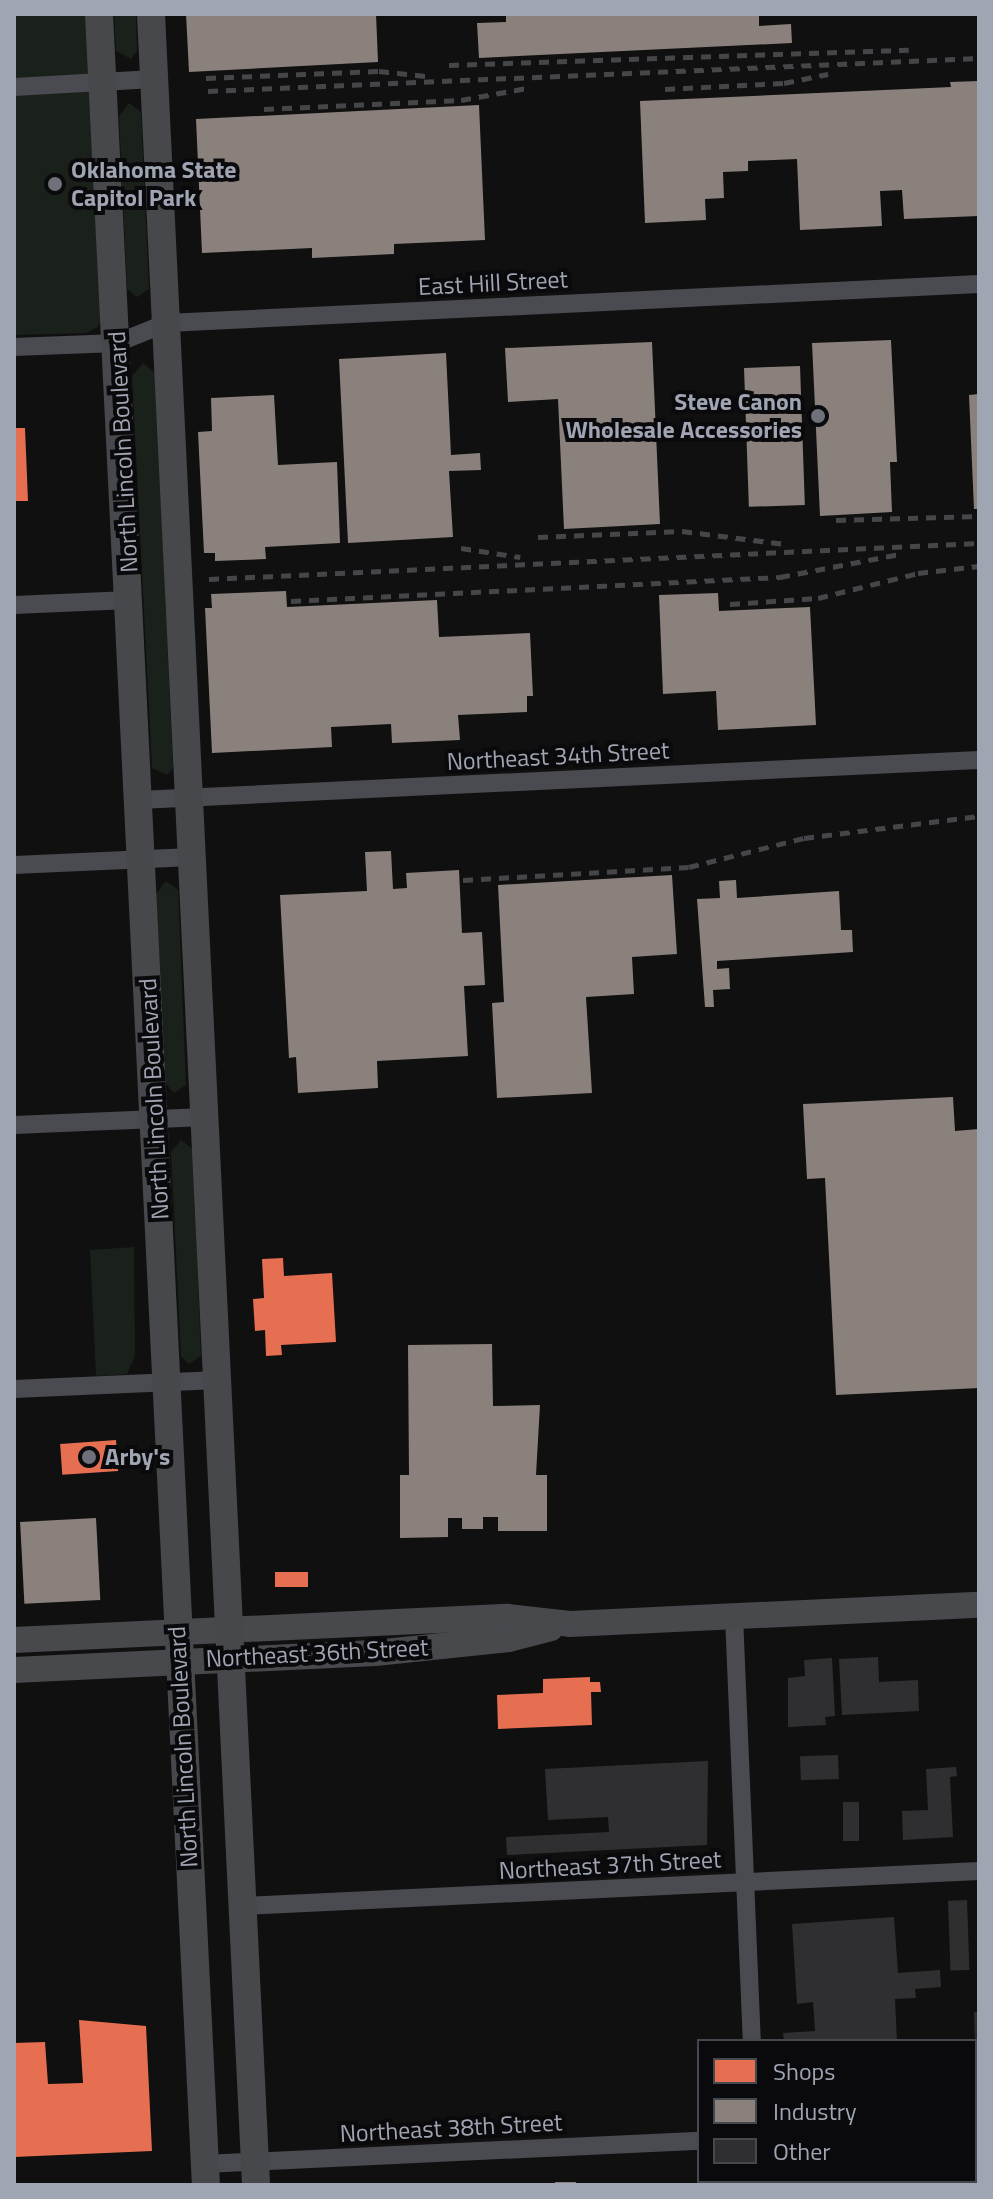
<!DOCTYPE html>
<style>
body{margin:0}
#map{position:relative;width:993px;height:2199px;overflow:hidden;background:#101010;font-family:"Titillium Web",sans-serif}
div>[style]{position:absolute}
.green>*{inset:0;background:#1a211b}
.shops>*{inset:0;background:#e76f51;transform-origin:0 0}
.industry>*{inset:0;background:#8a817c;transform-origin:0 0}
.building>*{inset:0;background:#2f2f31;transform-origin:0 0}
.minor>*{height:18px;margin:-9px;padding:0 9px;transform-origin:9px;border-radius:9px;background:#4a4b50}
.secondary>*{height:26px;margin:-13px;padding:0 13px;transform-origin:13px;border-radius:13px;background:#48494d}
.primary>*{height:28px;margin:-14px;padding:0 14px;transform-origin:14px;border-radius:14px;background:#46484b}
.rail>*{height:5px;margin-top:-2.5px;transform-origin:0;background:repeating-linear-gradient(90deg,#45464a 0 10px,transparent 0 18px)}
.dots>*{width:22px;height:22px;translate:-50% -50%;box-sizing:border-box;border:4px solid #0a0a0c;border-radius:50%}
span{translate:-50% -50%;white-space:nowrap;text-align:center;line-height:1.15;-webkit-text-stroke:8px #0a0a0c;paint-order:stroke}
.poi-label{font-size:24px;color:#a0a5b3;font-weight:700}
.left{translate:0 -50%;text-align:left}
.right{translate:-100% -50%;text-align:right}
.street-label{font-size:24px;color:#a0a5b3}
.frame{position:absolute;inset:0;border:16px solid #a0a5b3;pointer-events:none}
.legend{position:absolute;left:697px;top:2039px;width:280px;height:144px;box-sizing:border-box;background:#0a0a0c;border:2px solid #46484f;margin:0;padding:10px 14px;list-style:none;font-size:24px;color:#a0a5b3}
.legend li{display:flex;align-items:center;gap:16px;height:40px}
.legend b{width:40px;border:2px solid #46484f}
</style>
<div id="map">
<div class="green">
<div style="clip-path:polygon(14px 14px,87px 14px,102px 316px,98px 327px,86px 333px,14px 335px)"></div>
<div style="clip-path:polygon(114px 14px,136px 14px,137px 51px,131px 59px,116px 51px)"></div>
<div style="clip-path:polygon(129px 103px,141px 112px,149px 289px,137px 297px,127px 289px,119px 116px)"></div>
<div style="clip-path:polygon(143px 363px,155px 373px,173px 768px,167px 775px,152px 768px,132px 376px)"></div>
<div style="clip-path:polygon(166px 881px,178px 890px,186px 1085px,174px 1093px,166px 1084px,156px 894px)"></div>
<div style="clip-path:polygon(181px 1140px,193px 1149px,201px 1356px,189px 1364px,181px 1356px,171px 1152px)"></div>
<div style="clip-path:polygon(134px 1247px,135px 1356px,127px 1374px,96px 1376px,90px 1250px)"></div>
</div>
<div class="shops">
<div style="clip-path:polygon(14px 428px,25px 428px,28px 501px,14px 501px)"></div>
<div style="clip-path:polygon(283px 1258px,284px 1276px,332px 1273px,336px 1342px,281px 1345px,282px 1355px,266px 1356px,265px 1330px,255px 1331px,253px 1299px,264px 1298px,262px 1259px)"></div>
<div style="left:116px;top:1440px;width:31px;height:56px;rotate:86deg"></div>
<div style="left:308px;top:1572px;width:15px;height:33px;rotate:90deg"></div>
<div style="clip-path:polygon(590px 1677px,590px 1682px,600px 1682px,601px 1692px,591px 1692px,592px 1725px,498px 1729px,497px 1695px,543px 1693px,543px 1679px)"></div>
<div style="clip-path:polygon(79px 2020px,146px 2026px,152px 2151px,14px 2157px,14px 2043px,45px 2042px,48px 2084px,83px 2083px)"></div>
</div>
<div class="industry">
<div style="clip-path:polygon(186px 14px,376px 14px,378px 62px,189px 72px)"></div>
<div style="clip-path:polygon(506px 14px,759px 14px,759px 26px,791px 24px,792px 43px,479px 58px,477px 23px,506px 22px)"></div>
<div style="clip-path:polygon(979px 81px,979px 216px,904px 219px,902px 190px,880px 191px,882px 226px,800px 230px,797px 159px,748px 161px,748px 171px,723px 172px,724px 198px,705px 199px,706px 220px,645px 223px,640px 101px,951px 87px,950px 82px)"></div>
<div style="clip-path:polygon(479px 105px,485px 240px,394px 244px,394px 254px,312px 258px,312px 248px,202px 253px,196px 119px)"></div>
<div style="clip-path:polygon(891px 340px,897px 462px,890px 462px,892px 512px,820px 516px,812px 343px)"></div>
<div style="clip-path:polygon(652px 342px,660px 524px,564px 529px,558px 399px,508px 402px,505px 348px)"></div>
<div style="clip-path:polygon(446px 353px,451px 455px,480px 453px,481px 470px,449px 471px,453px 537px,348px 543px,339px 359px)"></div>
<div style="left:800px;top:366px;width:139px;height:56px;rotate:88deg"></div>
<div style="clip-path:polygon(979px 394px,979px 509px,974px 509px,969px 395px)"></div>
<div style="clip-path:polygon(274px 395px,278px 465px,337px 462px,340px 543px,265px 547px,266px 559px,215px 561px,215px 553px,204px 553px,198px 432px,212px 431px,211px 398px)"></div>
<div style="clip-path:polygon(286px 591px,287px 607px,437px 600px,439px 637px,530px 633px,533px 696px,527px 696px,527px 712px,458px 715px,460px 740px,392px 743px,391px 724px,331px 727px,332px 747px,212px 753px,205px 608px,212px 608px,211px 594px)"></div>
<div style="clip-path:polygon(718px 593px,719px 611px,810px 607px,816px 725px,718px 730px,716px 691px,663px 694px,659px 595px)"></div>
<div style="clip-path:polygon(391px 851px,393px 889px,407px 888px,406px 873px,459px 870px,462px 933px,482px 932px,485px 985px,464px 986px,468px 1056px,377px 1061px,378px 1088px,298px 1093px,296px 1057px,289px 1058px,280px 895px,367px 891px,365px 852px)"></div>
<div style="clip-path:polygon(672px 875px,677px 954px,632px 957px,634px 994px,586px 997px,592px 1093px,497px 1098px,492px 1003px,504px 1002px,498px 885px)"></div>
<div style="clip-path:polygon(736px 880px,737px 898px,839px 891px,841px 930px,852px 930px,853px 952px,717px 961px,717px 969px,729px 968px,730px 989px,713px 990px,714px 1007px,705px 1007px,697px 899px,720px 898px,719px 881px)"></div>
<div style="clip-path:polygon(953px 1097px,955px 1131px,979px 1129px,979px 1388px,836px 1395px,825px 1178px,807px 1179px,803px 1104px)"></div>
<div style="clip-path:polygon(492px 1344px,493px 1406px,540px 1405px,536px 1475px,547px 1475px,547px 1531px,498px 1531px,498px 1517px,483px 1517px,483px 1529px,462px 1529px,462px 1518px,448px 1518px,448px 1537px,400px 1538px,400px 1475px,409px 1475px,408px 1345px)"></div>
<div style="left:96px;top:1518px;width:82px;height:76px;rotate:87deg"></div>
<div style="left:555px;top:2182px;width:21px;height:3px"></div>
</div>
<div class="building">
<div style="clip-path:polygon(878px 1657px,879px 1682px,918px 1680px,919px 1711px,842px 1715px,839px 1659px)"></div>
<div style="clip-path:polygon(832px 1658px,835px 1716px,825px 1717px,826px 1725px,788px 1727px,788px 1678px,805px 1676px,804px 1660px)"></div>
<div style="left:838px;top:1755px;width:24px;height:38px;rotate:88deg"></div>
<div style="clip-path:polygon(708px 1761px,707px 1845px,507px 1855px,506px 1837px,609px 1832px,608px 1817px,548px 1820px,545px 1769px)"></div>
<div style="clip-path:polygon(956px 1767px,957px 1776px,950px 1777px,953px 1837px,903px 1840px,902px 1811px,928px 1810px,926px 1769px)"></div>
<div style="left:843px;top:1802px;width:16px;height:39px"></div>
<div style="left:967px;top:1900px;width:70px;height:19px;rotate:88deg"></div>
<div style="clip-path:polygon(894px 1917px,898px 1973px,940px 1970px,941px 1987px,915px 1989px,916px 1998px,895px 1999px,897px 2041px,784px 2041px,783px 2033px,815px 2031px,813px 2002px,797px 2004px,792px 1924px)"></div>
<div style="clip-path:polygon(974px 2012px,979px 2012px,979px 2072px,976px 2072px)"></div>
<div style="left:906px;top:2181px;width:65px;height:4px"></div>
</div>
<div class="minor">
<div style="left:14px;top:87px;width:140px;rotate:-3.3deg"></div>
<div style="left:14px;top:347px;width:103px;rotate:-2.2deg"></div>
<div style="left:117px;top:343px;width:54px;rotate:-21.8deg"></div>
<div style="left:167px;top:323px;width:813px;rotate:-2.75deg"></div>
<div style="left:14px;top:605px;width:116px;rotate:-2.5deg"></div>
<div style="left:139px;top:800px;width:841px;rotate:-2.73deg"></div>
<div style="left:14px;top:865px;width:178px;rotate:-2.6deg"></div>
<div style="left:14px;top:1125px;width:191px;rotate:-2.4deg"></div>
<div style="left:14px;top:1389px;width:204px;rotate:-2.5deg"></div>
<div style="left:734px;top:1616px;width:425px;rotate:87.6deg"></div>
<div style="left:243px;top:1906px;width:737px;rotate:-2.72deg"></div>
<div style="left:975px;top:2131px;width:4px;rotate:-14deg"></div>
<div style="left:204px;top:2164px;width:496px;rotate:-2.7deg"></div>
<div style="left:757px;top:2181px;width:4px;rotate:76deg"></div>
</div>
<div class="secondary">
<div style="left:14px;top:1640px;width:494px;rotate:-2.7deg"></div>
<div style="left:507px;top:1617px;width:63px;rotate:6.3deg"></div>
<div style="left:570px;top:1624px;width:409px;rotate:-2.7deg"></div>
<div style="left:14px;top:1670px;width:361px;rotate:-2.7deg"></div>
<div style="left:375px;top:1653px;width:135px;rotate:-6deg"></div>
<div style="left:509px;top:1639px;width:43px;rotate:-14.7deg"></div>
</div>
<div class="primary">
<div style="left:99px;top:14px;width:2174px;rotate:87.18deg"></div>
<div style="left:151px;top:14px;width:2174px;rotate:87.23deg"></div>
</div>
<div class="rail">
<div style="left:449px;top:65px;width:460px;rotate:-1.9deg"></div>
<div style="left:206px;top:78px;width:173px;rotate:-2.3deg"></div>
<div style="left:379px;top:71px;width:47px;rotate:6.1deg"></div>
<div style="left:665px;top:89px;width:119px;rotate:-2.9deg"></div>
<div style="left:784px;top:83px;width:45px;rotate:-11.6deg"></div>
<div style="left:208px;top:91px;width:772px;rotate:-2.45deg"></div>
<div style="left:264px;top:109px;width:197px;rotate:-2.6deg"></div>
<div style="left:461px;top:100px;width:67px;rotate:-10.3deg"></div>
<div style="left:836px;top:520px;width:143px;rotate:-1.6deg"></div>
<div style="left:538px;top:537px;width:144px;rotate:-2.4deg"></div>
<div style="left:682px;top:531px;width:104px;rotate:7.2deg"></div>
<div style="left:461px;top:548px;width:60px;rotate:8.7deg"></div>
<div style="left:209px;top:579px;width:771px;rotate:-2.68deg"></div>
<div style="left:291px;top:601px;width:490px;rotate:-2.8deg"></div>
<div style="left:780px;top:577px;width:122px;rotate:-10.9deg"></div>
<div style="left:730px;top:604px;width:88px;rotate:-3.9deg"></div>
<div style="left:818px;top:598px;width:103px;rotate:-14deg"></div>
<div style="left:918px;top:573px;width:61px;rotate:-6.5deg"></div>
<div style="left:463px;top:880px;width:226px;rotate:-3.3deg"></div>
<div style="left:689px;top:867px;width:119px;rotate:-14.2deg"></div>
<div style="left:804px;top:838px;width:176px;rotate:-7.2deg"></div>
</div>
<div class="dots">
<div style="left:55px;top:184px;background:#6e717a"></div>
<div style="left:818px;top:416px;background:#6e717a"></div>
<div style="left:89px;top:1457px;background:#6e717a"></div>
</div>
<div class="poi-label">
<span class="left" style="left:71px;top:184px">Oklahoma State<br>Capitol Park</span>
<span class="right" style="left:802px;top:416px">Steve Canon<br>Wholesale Accessories</span>
<span class="left" style="left:105px;top:1457px">Arby's</span>
</div>
<div class="street-label">
<span style="left:493px;top:283px;rotate:-3deg">East Hill Street</span>
<span style="left:123px;top:452px;rotate:-93deg">North Lincoln Boulevard</span>
<span style="left:558px;top:756px;rotate:-3deg">Northeast 34th Street</span>
<span style="left:154px;top:1099px;rotate:-93deg">North Lincoln Boulevard</span>
<span style="left:317px;top:1653px;rotate:-3deg">Northeast 36th Street</span>
<span style="left:183px;top:1747px;rotate:-93deg">North Lincoln Boulevard</span>
<span style="left:610px;top:1865px;rotate:-3deg">Northeast 37th Street</span>
<span style="left:451px;top:2128px;rotate:-3deg">Northeast 38th Street</span>
</div>
<div class="frame"></div>
<ul class="legend">
<li><b style="height:22px;background:#e76f51"></b>Shops</li>
<li><b style="height:22px;background:#8a817c"></b>Industry</li>
<li><b style="height:22px;background:#2f2f31"></b>Other</li>
</ul>
</div>
